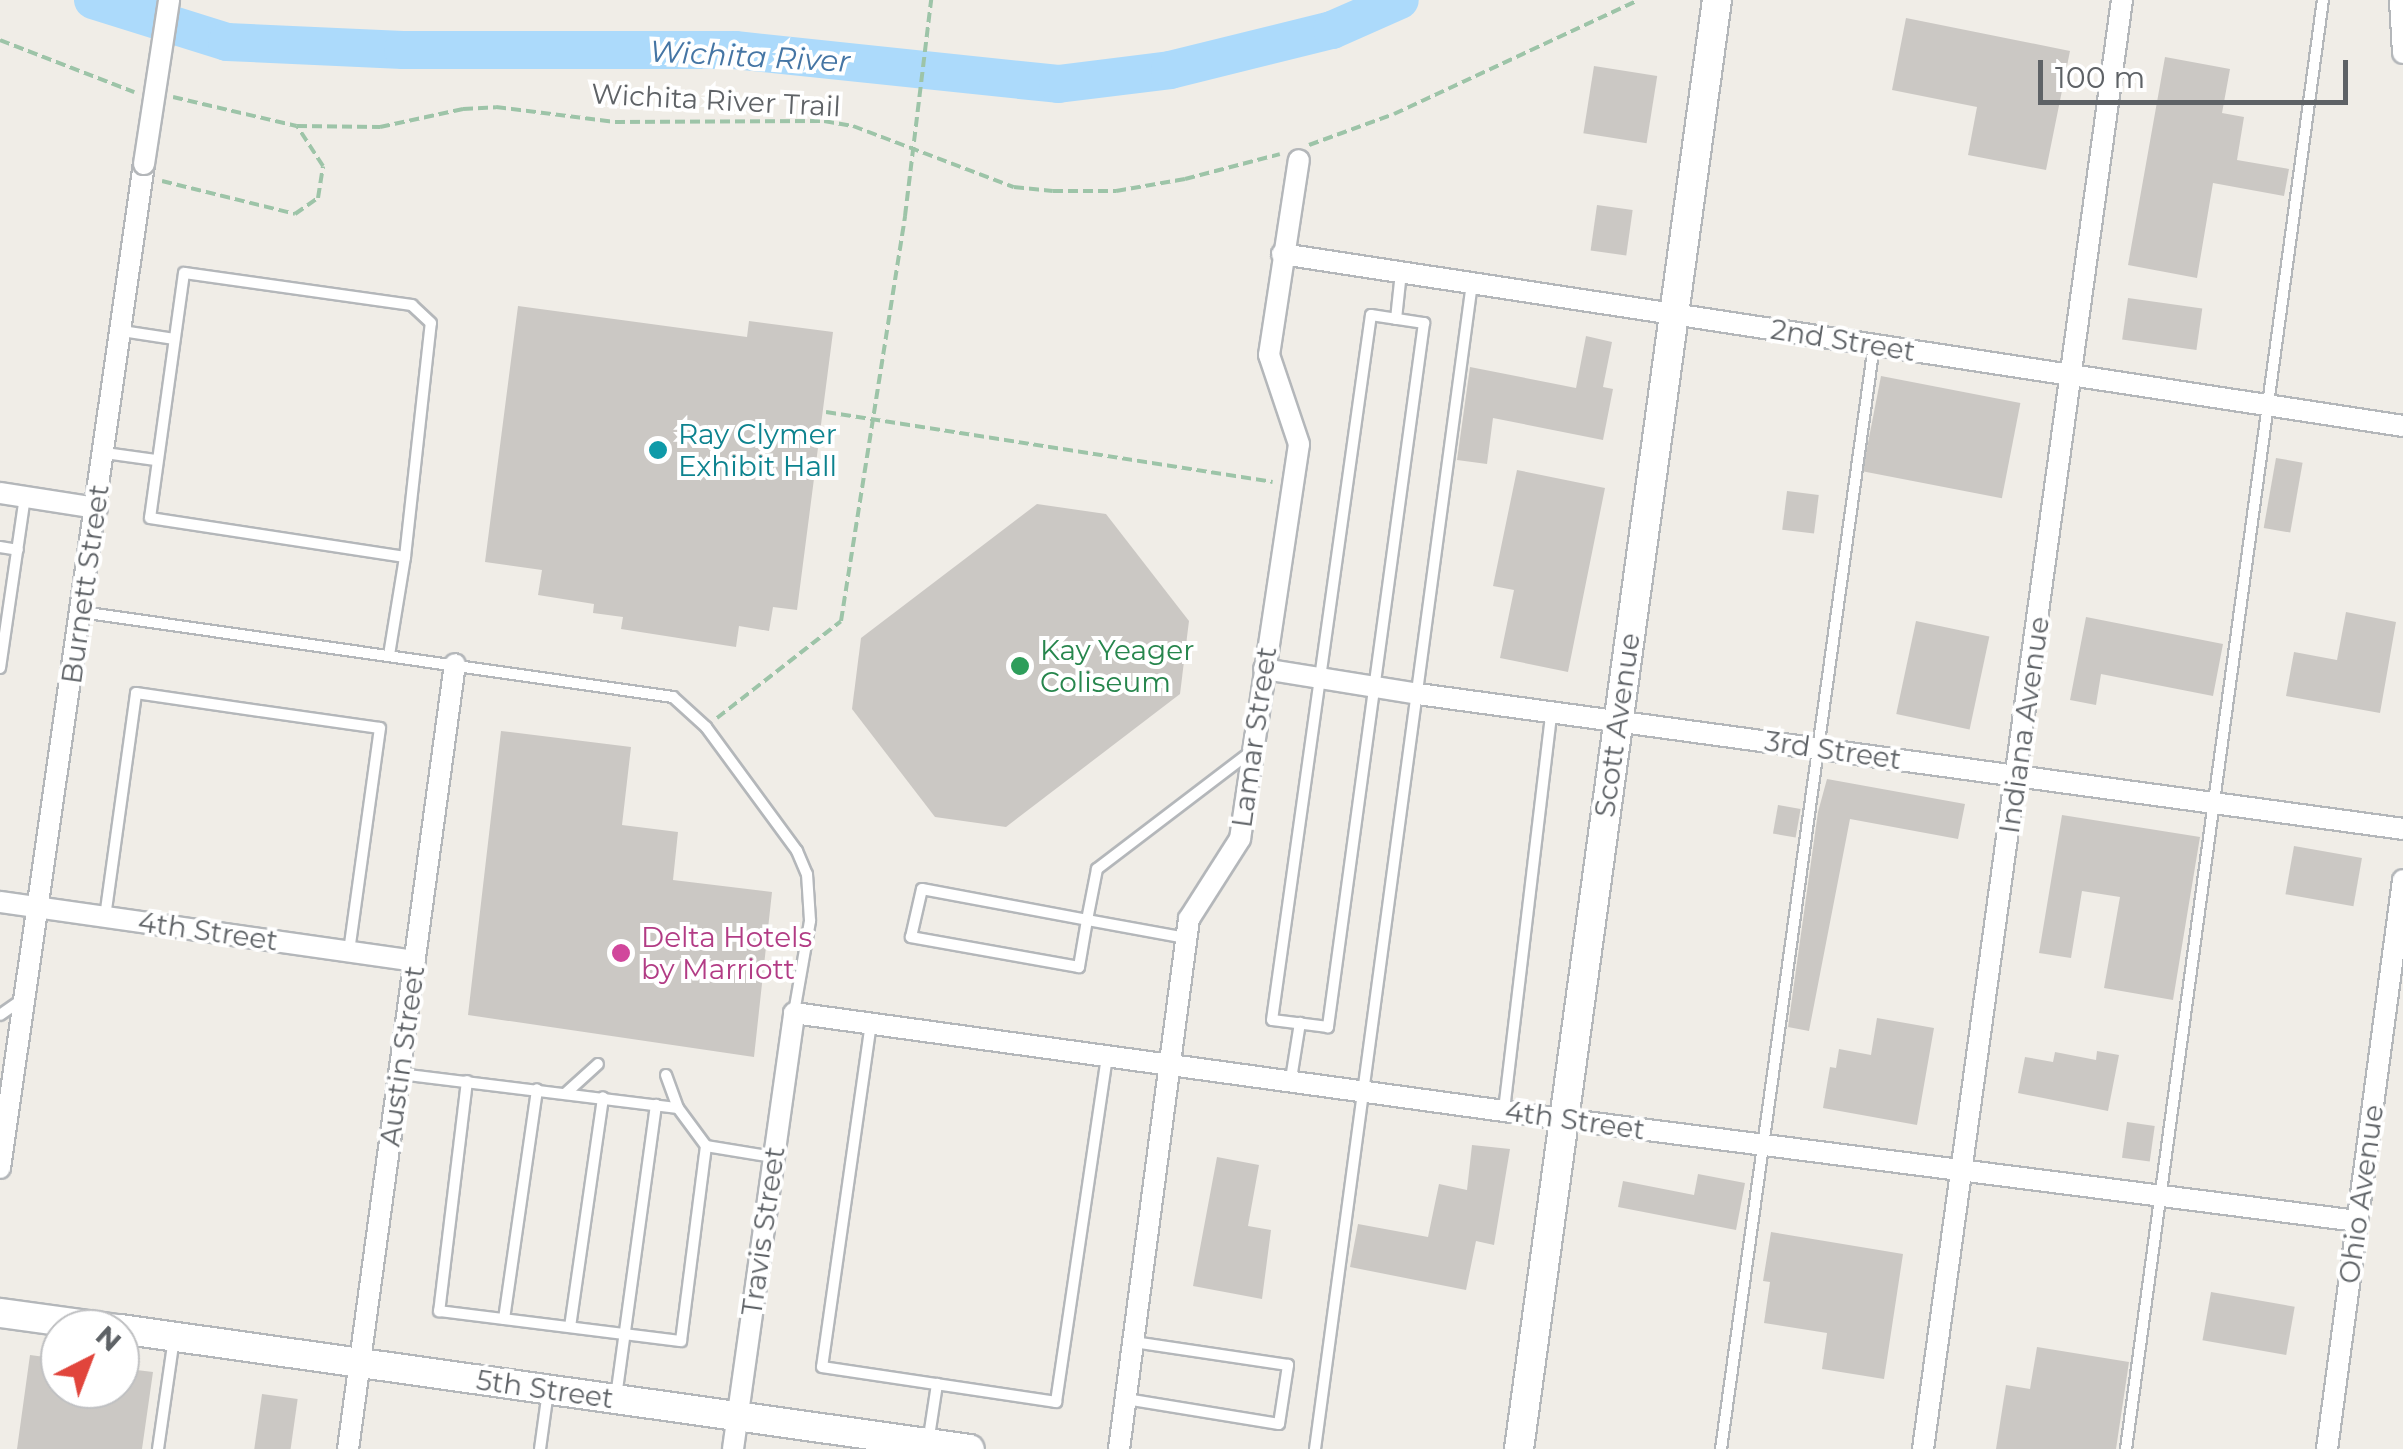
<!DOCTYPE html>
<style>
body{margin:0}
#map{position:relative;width:2403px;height:1449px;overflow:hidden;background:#f0ede7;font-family:Montserrat,sans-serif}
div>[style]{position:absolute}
.river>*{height:38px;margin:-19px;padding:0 19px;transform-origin:19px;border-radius:19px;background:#acdafb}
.building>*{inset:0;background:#cbc8c4;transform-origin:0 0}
.path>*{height:4px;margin-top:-2px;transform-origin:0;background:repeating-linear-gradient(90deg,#9dc4a8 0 10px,transparent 0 15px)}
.roads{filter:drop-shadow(2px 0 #b4b7ba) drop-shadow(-2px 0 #b4b7ba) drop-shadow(0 2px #b4b7ba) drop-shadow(0 -2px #b4b7ba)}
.lane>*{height:10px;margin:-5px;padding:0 5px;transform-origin:5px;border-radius:5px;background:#fff}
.street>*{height:20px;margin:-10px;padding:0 10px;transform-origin:10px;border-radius:10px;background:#fff}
.secondary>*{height:28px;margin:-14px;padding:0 14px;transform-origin:14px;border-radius:14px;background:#fff}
.path-bridge>*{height:4px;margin-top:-2px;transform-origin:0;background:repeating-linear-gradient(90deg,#9dc4a8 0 10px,transparent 0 15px)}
.bridges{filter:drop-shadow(2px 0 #b4b7ba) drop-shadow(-2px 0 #b4b7ba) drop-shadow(0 2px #b4b7ba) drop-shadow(0 -2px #b4b7ba)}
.street-bridge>*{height:20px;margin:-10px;padding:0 10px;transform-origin:10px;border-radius:10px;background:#fff}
.dots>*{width:28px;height:28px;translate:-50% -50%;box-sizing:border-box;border:5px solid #fff;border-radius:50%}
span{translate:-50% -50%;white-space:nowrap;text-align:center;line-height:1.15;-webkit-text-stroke:8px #fff;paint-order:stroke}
.street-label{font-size:28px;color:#5e6266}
.culture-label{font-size:28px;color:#0d838f}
.left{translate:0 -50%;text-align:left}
.leisure-label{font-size:28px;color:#27864d}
.hotel-label{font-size:28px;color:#b23c85}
.water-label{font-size:30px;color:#4575a4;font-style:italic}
.north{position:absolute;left:40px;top:1309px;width:100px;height:100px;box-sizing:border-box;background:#fff;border:2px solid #bfc0c2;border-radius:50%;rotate:42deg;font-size:28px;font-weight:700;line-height:40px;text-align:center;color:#5e6266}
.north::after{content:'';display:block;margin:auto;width:35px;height:45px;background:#e1453c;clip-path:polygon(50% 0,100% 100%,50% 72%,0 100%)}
.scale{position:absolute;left:2038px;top:60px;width:310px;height:45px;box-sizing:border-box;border:5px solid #5e6266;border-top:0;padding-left:12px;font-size:30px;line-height:35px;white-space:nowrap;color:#5e6266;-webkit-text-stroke:8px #fff;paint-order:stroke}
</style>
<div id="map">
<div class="river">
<div style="left:93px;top:0;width:140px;rotate:17.4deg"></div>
<div style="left:227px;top:42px;width:176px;rotate:2.6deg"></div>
<div style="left:403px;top:50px;width:332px"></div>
<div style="left:735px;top:50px;width:325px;rotate:6deg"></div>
<div style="left:1058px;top:84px;width:113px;rotate:-7.1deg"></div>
<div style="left:1170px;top:70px;width:167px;rotate:-13.9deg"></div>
<div style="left:1332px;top:30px;width:74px;rotate:-23.8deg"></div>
</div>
<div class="building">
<div style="clip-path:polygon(1906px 18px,2070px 51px,2046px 170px,1968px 155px,1977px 107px,1892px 90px)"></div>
<div style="clip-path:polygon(2165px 57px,2230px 69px,2222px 113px,2244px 117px,2237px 160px,2289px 169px,2284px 196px,2213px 183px,2197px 278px,2128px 265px)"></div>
<div style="left:1594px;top:66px;width:64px;height:68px;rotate:9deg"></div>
<div style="left:1597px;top:205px;width:36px;height:46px;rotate:8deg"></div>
<div style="left:2128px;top:298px;width:75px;height:42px;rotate:8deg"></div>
<div style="clip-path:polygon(518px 306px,747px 337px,749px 321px,833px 332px,797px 610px,773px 607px,769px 631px,739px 626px,736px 647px,621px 629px,623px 617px,593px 613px,594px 604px,538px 595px,542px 570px,485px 562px)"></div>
<div style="clip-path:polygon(1586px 336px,1612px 342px,1603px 387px,1613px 389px,1603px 440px,1493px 418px,1487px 464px,1457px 460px,1470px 367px,1576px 388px)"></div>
<div style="left:1881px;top:376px;width:142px;height:97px;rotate:11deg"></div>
<div style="left:2276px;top:458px;width:27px;height:71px;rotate:10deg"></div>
<div style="clip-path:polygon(1517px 470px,1605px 488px,1568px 672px,1500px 658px,1514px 590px,1493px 586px)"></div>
<div style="left:1787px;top:491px;width:32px;height:39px;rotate:7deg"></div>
<div style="clip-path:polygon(1037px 504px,1106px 514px,1189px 621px,1180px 694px,1006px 827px,935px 817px,852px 709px,861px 638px)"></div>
<div style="clip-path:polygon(2346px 612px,2396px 622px,2380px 713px,2286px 696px,2294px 652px,2337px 660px)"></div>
<div style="clip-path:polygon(2086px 617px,2223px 644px,2213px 696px,2101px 674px,2096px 705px,2070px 700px)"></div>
<div style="left:1916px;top:621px;width:75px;height:95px;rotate:12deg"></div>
<div style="clip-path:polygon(501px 731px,631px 747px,622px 825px,678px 832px,673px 880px,772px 892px,754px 1057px,468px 1015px)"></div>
<div style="clip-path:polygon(1827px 779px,1965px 804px,1958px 839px,1850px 819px,1809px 1031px,1788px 1027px,1818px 812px)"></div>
<div style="left:1778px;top:805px;width:23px;height:29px;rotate:10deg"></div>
<div style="clip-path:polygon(2062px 815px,2200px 837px,2173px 1000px,2104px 988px,2120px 897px,2082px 891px,2071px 958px,2039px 953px)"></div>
<div style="left:2294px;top:846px;width:69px;height:49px;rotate:10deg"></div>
<div style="clip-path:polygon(1877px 1018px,1934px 1028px,1917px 1125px,1823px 1108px,1830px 1067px,1836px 1068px,1839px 1049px,1871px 1055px)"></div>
<div style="clip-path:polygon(2097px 1051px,2119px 1055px,2108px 1111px,2018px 1093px,2025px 1057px,2053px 1062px,2055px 1052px,2096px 1060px)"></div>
<div style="left:2127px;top:1122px;width:28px;height:36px;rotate:8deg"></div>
<div style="clip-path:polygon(1472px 1145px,1510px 1149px,1494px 1245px,1476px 1241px,1466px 1290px,1350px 1267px,1358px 1224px,1428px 1237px,1439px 1184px,1467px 1190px)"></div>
<div style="clip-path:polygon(1217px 1157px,1259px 1165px,1248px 1226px,1271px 1230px,1262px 1299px,1193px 1286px)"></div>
<div style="clip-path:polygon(1698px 1174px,1745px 1183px,1736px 1230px,1618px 1207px,1623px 1181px,1694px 1195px)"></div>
<div style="clip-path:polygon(1771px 1232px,1903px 1254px,1884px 1379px,1822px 1369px,1827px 1333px,1764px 1323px,1770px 1282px,1763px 1281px)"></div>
<div style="left:2211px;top:1292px;width:85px;height:49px;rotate:10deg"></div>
<div style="clip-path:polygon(2037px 1347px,2129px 1362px,2116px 1449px,1996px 1449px,2006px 1385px,2030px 1389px)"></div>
<div style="clip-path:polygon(30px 1355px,60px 1359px,60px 1389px,120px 1389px,120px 1368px,153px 1372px,142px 1449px,17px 1449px)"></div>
<div style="left:262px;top:1394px;width:36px;height:56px;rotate:8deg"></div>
</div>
<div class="path">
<div style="left:0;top:40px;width:144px;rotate:21.2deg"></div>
<div style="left:173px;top:97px;width:127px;rotate:13.2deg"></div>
<div style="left:297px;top:126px;width:83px;rotate:0.7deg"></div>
<div style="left:380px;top:127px;width:85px;rotate:-12.2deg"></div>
<div style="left:463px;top:109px;width:33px;rotate:-3deg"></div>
<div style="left:496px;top:107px;width:120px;rotate:7.2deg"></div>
<div style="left:615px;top:122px;width:209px;rotate:-0.3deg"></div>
<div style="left:824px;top:121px;width:29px;rotate:10deg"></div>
<div style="left:853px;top:126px;width:172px;rotate:20.8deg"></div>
<div style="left:1014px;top:187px;width:39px;rotate:6deg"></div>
<div style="left:1053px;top:191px;width:63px"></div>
<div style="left:1116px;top:191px;width:70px;rotate:-9.9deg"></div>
<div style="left:1185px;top:179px;width:98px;rotate:-14.7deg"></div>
<div style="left:1309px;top:145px;width:90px;rotate:-20deg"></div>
<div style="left:1394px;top:114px;width:269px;rotate:-25deg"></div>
<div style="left:162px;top:181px;width:137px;rotate:13.9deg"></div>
<div style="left:295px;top:214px;width:28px;rotate:-35deg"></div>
<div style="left:318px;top:198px;width:32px;rotate:-81deg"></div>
<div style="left:323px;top:166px;width:48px;rotate:-123deg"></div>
<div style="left:826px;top:412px;width:452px;rotate:8.9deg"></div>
<div style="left:717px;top:718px;width:157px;rotate:-38deg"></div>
<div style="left:841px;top:621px;width:410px;rotate:-81deg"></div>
</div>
<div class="roads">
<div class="lane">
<div style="left:1371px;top:315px;width:54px;rotate:8.6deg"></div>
<div style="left:1424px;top:323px;width:711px;rotate:97.77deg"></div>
<div style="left:1328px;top:1027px;width:56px;rotate:-172.9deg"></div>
<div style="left:1272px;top:1020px;width:712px;rotate:-82.01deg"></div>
<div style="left:1396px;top:319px;width:47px;rotate:-83.9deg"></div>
<div style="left:122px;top:331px;width:53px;rotate:8.7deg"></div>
<div style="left:105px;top:453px;width:51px;rotate:7.8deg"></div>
<div style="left:0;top:547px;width:18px;rotate:9deg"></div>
<div style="left:81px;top:612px;width:598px;rotate:8.17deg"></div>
<div style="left:673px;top:697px;width:45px;rotate:42.3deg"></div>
<div style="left:706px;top:727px;width:154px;rotate:53.7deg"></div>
<div style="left:797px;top:851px;width:25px;rotate:67deg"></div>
<div style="left:807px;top:874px;width:47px;rotate:86.3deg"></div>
<div style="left:810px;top:921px;width:93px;rotate:99.9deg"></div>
<div style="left:389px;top:655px;width:99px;rotate:-80.7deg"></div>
<div style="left:405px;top:557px;width:235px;rotate:-83.7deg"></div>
<div style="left:431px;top:323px;width:26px;rotate:-137deg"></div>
<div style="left:412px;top:305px;width:230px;rotate:-172deg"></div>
<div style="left:184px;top:273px;width:247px;rotate:97.9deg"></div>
<div style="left:150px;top:518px;width:258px;rotate:8.7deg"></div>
<div style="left:0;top:668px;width:173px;rotate:-81.7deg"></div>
<div style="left:922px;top:889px;width:168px;rotate:10.6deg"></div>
<div style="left:1087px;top:920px;width:48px;rotate:99.7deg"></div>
<div style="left:1079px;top:967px;width:171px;rotate:-169.9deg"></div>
<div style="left:911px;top:937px;width:49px;rotate:-77.1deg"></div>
<div style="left:105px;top:917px;width:226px;rotate:-82.1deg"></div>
<div style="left:136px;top:693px;width:125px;rotate:8.3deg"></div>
<div style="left:260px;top:711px;width:121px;rotate:8.1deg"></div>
<div style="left:380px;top:728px;width:226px;rotate:97.9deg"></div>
<div style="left:1186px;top:938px;width:101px;rotate:-169.7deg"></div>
<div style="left:1087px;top:920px;width:52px;rotate:-78.9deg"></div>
<div style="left:1097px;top:869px;width:195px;rotate:-37.3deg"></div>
<div style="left:0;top:1015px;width:28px;rotate:-35deg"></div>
<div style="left:871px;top:1023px;width:347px;rotate:98.1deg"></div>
<div style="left:822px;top:1367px;width:237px;rotate:8.5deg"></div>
<div style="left:1056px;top:1402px;width:351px;rotate:-81.6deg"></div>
<div style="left:400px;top:1074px;width:280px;rotate:7deg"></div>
<div style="left:678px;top:1108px;width:47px;rotate:53.6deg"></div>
<div style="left:706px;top:1146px;width:68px;rotate:9.3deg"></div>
<div style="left:666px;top:1075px;width:35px;rotate:70deg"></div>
<div style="left:1291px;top:1079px;width:57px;rotate:-80.9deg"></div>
<div style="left:467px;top:1081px;width:232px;rotate:96.9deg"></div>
<div style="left:439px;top:1311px;width:244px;rotate:7.1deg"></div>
<div style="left:681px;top:1341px;width:197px;rotate:-82.7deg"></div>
<div style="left:566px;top:1093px;width:43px;rotate:-42.2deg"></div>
<div style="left:1504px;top:1110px;width:400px;rotate:-83.2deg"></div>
<div style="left:504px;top:1319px;width:232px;rotate:-81.8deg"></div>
<div style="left:570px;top:1327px;width:232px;rotate:-81.8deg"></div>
<div style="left:616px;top:1397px;width:295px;rotate:-82.2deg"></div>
<div style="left:1126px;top:1399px;width:155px;rotate:9.3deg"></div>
<div style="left:1279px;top:1424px;width:60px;rotate:-81.3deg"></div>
<div style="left:1288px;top:1365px;width:156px;rotate:-171.5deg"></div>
<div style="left:928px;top:1443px;width:60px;rotate:-81.3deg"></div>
<div style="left:158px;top:1449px;width:112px;rotate:-81.8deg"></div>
<div style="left:540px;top:1449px;width:59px;rotate:-82.1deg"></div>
<div style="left:1315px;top:1449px;width:1177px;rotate:-82.33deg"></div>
<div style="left:1721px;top:1449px;width:1115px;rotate:-82.11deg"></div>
<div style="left:2126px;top:1449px;width:1462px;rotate:-82.26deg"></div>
</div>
<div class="street">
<div style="left:2400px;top:0;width:53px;rotate:86.8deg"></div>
<div style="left:1282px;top:254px;width:1134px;rotate:8.72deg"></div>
<div style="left:0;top:493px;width:98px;rotate:8.8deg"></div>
<div style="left:1264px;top:669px;width:156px;rotate:9.2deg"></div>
<div style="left:1418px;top:694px;width:994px;rotate:7.8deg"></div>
<div style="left:0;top:902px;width:419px;rotate:8.1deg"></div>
<div style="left:0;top:1168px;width:1014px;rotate:-81.84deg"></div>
<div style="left:348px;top:1449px;width:792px;rotate:-82.24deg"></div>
<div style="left:733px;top:1449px;width:440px;rotate:-82deg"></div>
<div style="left:794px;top:1013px;width:775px;rotate:7.86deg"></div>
<div style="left:1562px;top:1119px;width:802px;rotate:7.31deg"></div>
<div style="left:1119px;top:1449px;width:535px;rotate:-82.48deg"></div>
<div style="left:1189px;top:919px;width:95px;rotate:-57.5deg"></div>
<div style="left:1240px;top:839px;width:399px;rotate:-81.5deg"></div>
<div style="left:1299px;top:444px;width:94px;rotate:-108.6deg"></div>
<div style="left:1269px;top:355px;width:197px;rotate:-81.3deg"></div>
<div style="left:1923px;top:1449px;width:1463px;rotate:-82.18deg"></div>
<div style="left:2327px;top:1449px;width:574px;rotate:-82.39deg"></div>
</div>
<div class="secondary">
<div style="left:0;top:1313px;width:118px;rotate:7.8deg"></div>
<div style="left:120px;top:1329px;width:858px;rotate:8.04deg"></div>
<div style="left:1519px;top:1449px;width:1462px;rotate:-82.22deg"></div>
</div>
</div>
<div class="path-bridge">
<div style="left:905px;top:216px;width:218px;rotate:-83.1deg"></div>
</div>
<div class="bridges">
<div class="street-bridge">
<div style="left:144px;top:164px;width:166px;rotate:-81.3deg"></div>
</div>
</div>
<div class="dots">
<div style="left:658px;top:450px;background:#0f9aa8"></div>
<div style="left:1020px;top:666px;background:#2e9e5b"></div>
<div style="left:621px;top:953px;background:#d1479c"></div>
</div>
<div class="street-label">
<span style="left:716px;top:100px;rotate:3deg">Wichita River Trail</span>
<span style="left:1843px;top:340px;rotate:9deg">2nd Street</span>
<span style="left:85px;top:584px;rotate:-82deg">Burnett Street</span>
<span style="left:1617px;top:725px;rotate:-82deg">Scott Avenue</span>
<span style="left:2024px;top:725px;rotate:-82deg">Indiana Avenue</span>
<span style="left:1254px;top:737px;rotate:-82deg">Lamar Street</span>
<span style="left:1833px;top:750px;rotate:8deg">3rd Street</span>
<span style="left:208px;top:931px;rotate:8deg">4th Street</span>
<span style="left:402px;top:1056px;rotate:-82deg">Austin Street</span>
<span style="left:1575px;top:1120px;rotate:8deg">4th Street</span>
<span style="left:2361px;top:1194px;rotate:-82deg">Ohio Avenue</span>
<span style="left:763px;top:1231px;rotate:-82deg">Travis Street</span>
<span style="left:545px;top:1389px;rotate:8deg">5th Street</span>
</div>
<div class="culture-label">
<span class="left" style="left:678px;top:450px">Ray Clymer<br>Exhibit Hall</span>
</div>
<div class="leisure-label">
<span class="left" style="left:1040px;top:666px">Kay Yeager<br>Coliseum</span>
</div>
<div class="hotel-label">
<span class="left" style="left:641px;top:953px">Delta Hotels<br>by Marriott</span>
</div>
<div class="water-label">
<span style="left:750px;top:57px;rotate:3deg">Wichita River</span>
</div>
<div class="north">N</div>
<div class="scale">100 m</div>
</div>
